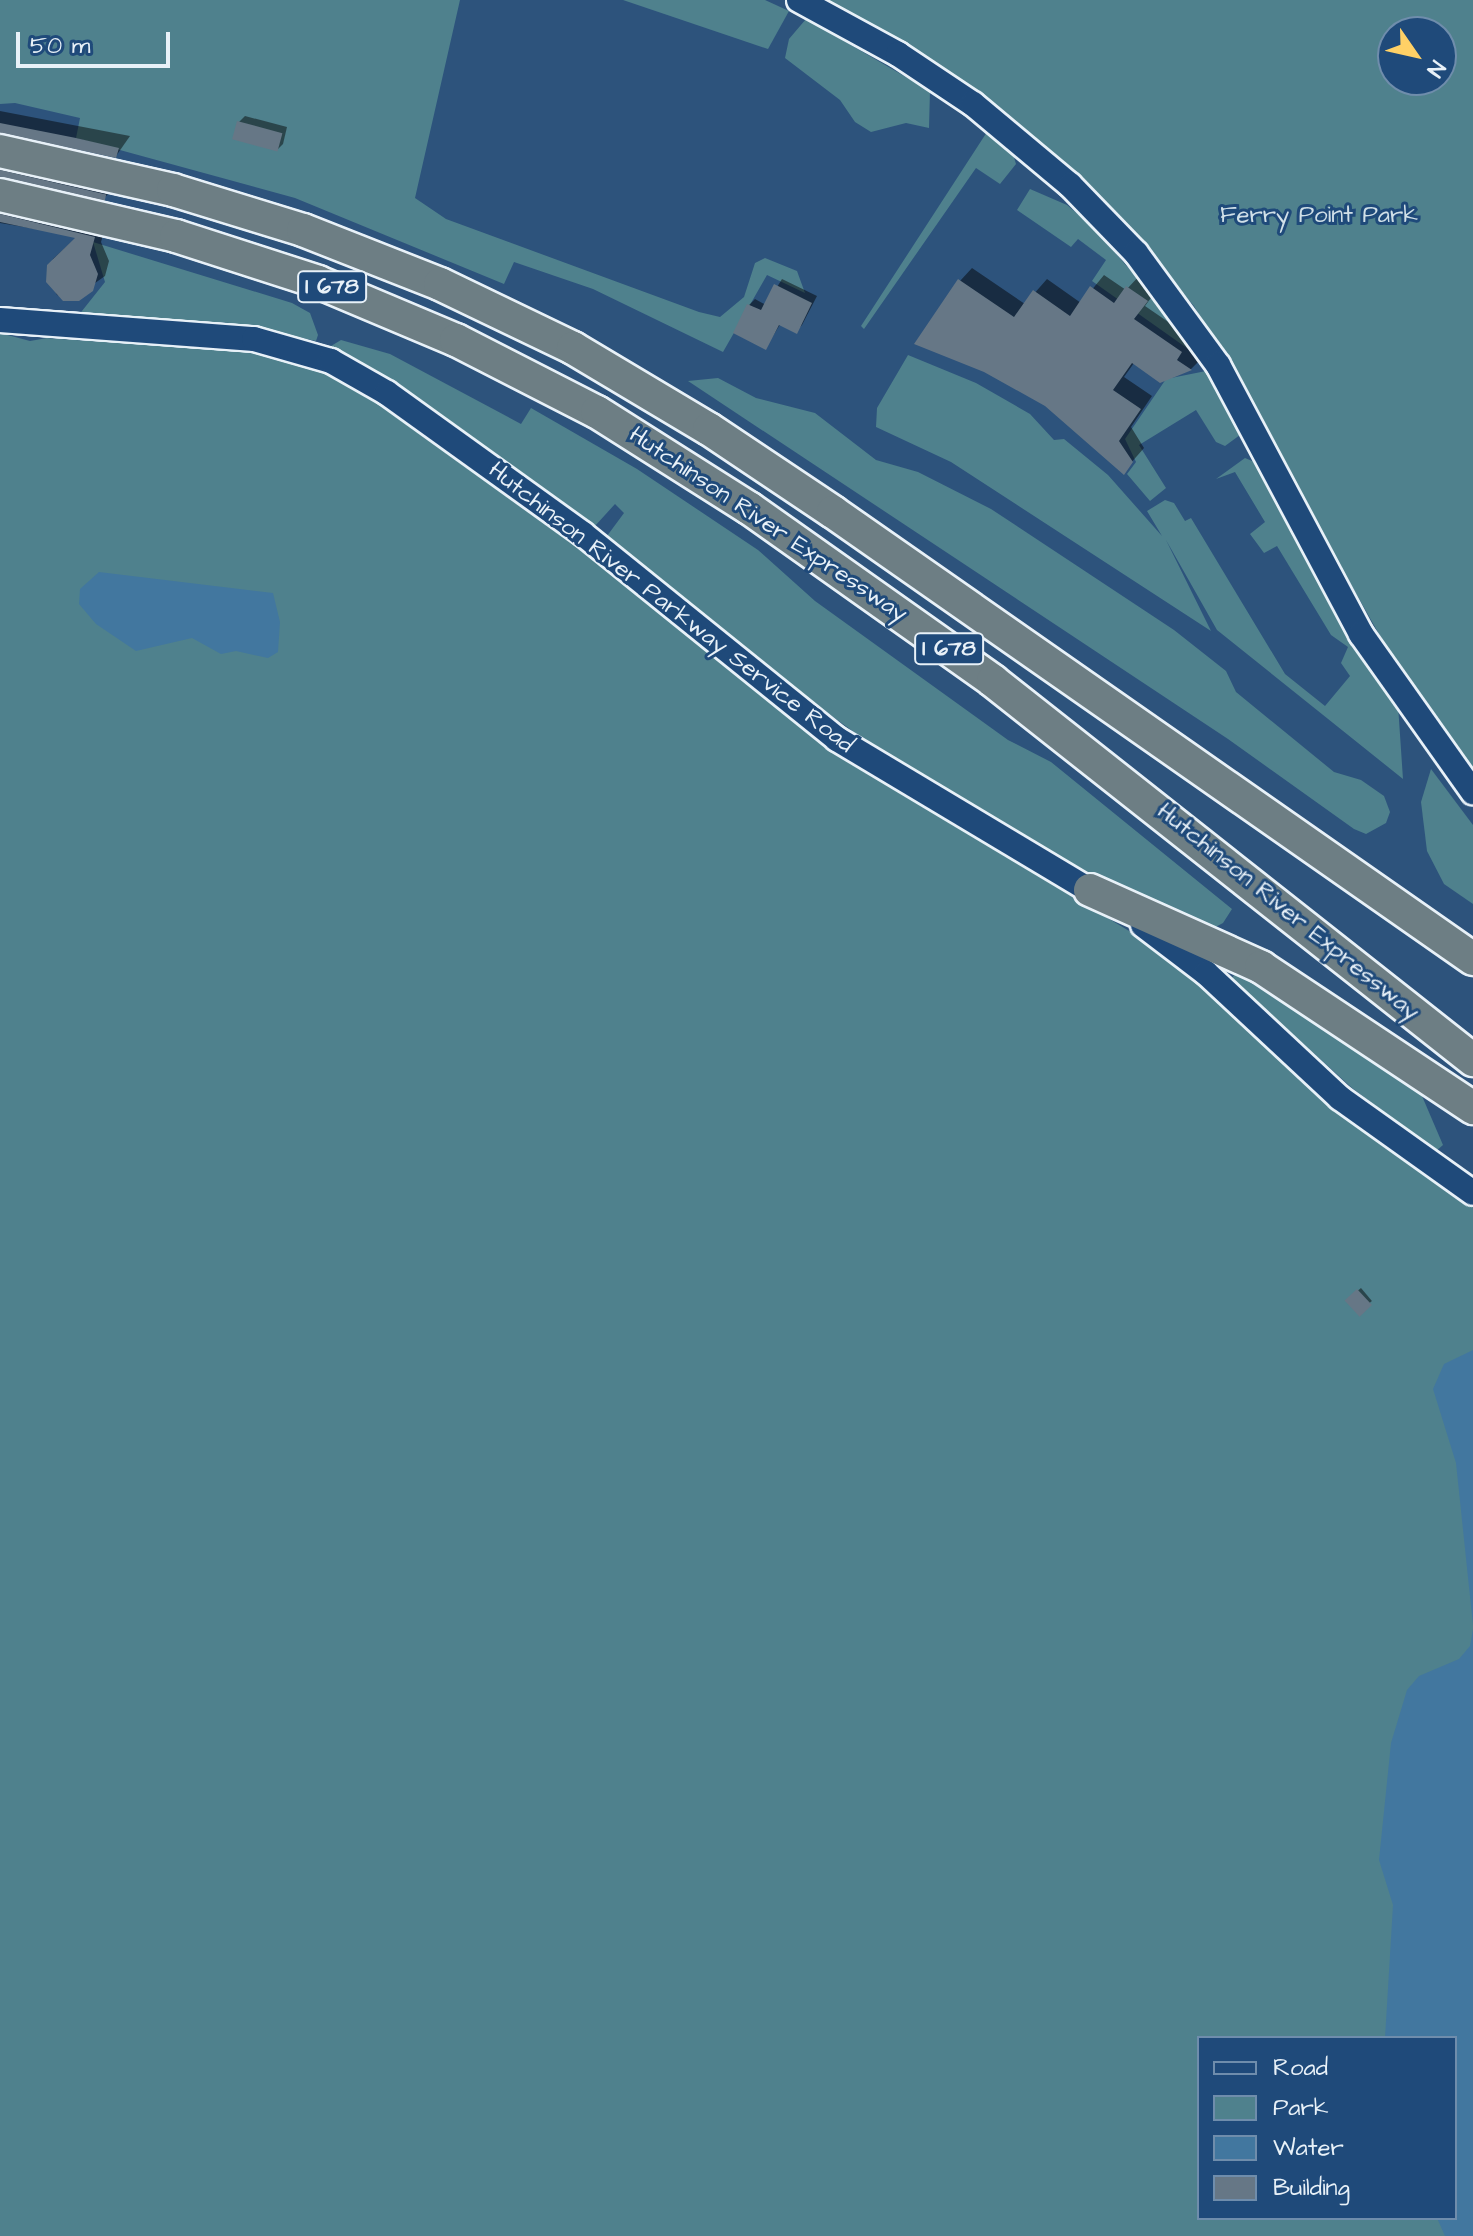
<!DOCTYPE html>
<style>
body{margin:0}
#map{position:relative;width:1473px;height:2236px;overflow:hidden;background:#2d537c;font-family:"Architects Daughter",sans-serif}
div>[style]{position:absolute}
.green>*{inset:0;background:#4f818d}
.water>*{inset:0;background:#42779f}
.shadow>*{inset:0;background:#0007;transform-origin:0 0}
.building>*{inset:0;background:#667786;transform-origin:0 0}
.roads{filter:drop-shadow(2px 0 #e8f1f8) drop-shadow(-2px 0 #e8f1f8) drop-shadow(0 2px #e8f1f8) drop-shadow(0 -2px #e8f1f8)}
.secondary>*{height:24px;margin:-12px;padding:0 12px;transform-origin:12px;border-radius:12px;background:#1f4a7a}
.highway>*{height:32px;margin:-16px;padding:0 16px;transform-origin:16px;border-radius:16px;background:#6d7e84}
span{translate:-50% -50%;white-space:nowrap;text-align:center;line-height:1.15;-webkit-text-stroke:6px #1f4a7a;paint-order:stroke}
.shield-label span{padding:2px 6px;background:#1f4a7a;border:2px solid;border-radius:6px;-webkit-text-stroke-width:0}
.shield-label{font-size:22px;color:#e8f1f8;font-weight:700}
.park-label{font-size:24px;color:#d1e0e8}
.street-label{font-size:24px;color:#e8f1f8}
.legend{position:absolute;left:1197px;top:2036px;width:260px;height:184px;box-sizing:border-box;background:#1f4a7a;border:2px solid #6f8dac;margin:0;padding:10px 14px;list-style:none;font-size:24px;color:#e8f1f8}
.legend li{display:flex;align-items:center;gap:16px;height:40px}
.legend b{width:40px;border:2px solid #6f8dac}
.north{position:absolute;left:1377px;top:16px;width:80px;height:80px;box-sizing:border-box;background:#1f4a7a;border:2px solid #6f8dac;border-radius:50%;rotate:124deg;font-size:22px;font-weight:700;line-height:32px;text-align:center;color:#e8f1f8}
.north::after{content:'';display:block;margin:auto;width:28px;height:36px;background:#ffd166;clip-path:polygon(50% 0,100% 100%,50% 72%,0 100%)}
.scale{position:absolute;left:16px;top:32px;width:154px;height:36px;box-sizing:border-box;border:4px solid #e8f1f8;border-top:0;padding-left:10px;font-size:24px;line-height:28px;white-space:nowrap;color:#e8f1f8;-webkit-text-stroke:6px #1f4a7a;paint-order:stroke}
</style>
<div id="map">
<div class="green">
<div style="clip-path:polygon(0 0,460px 0,415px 198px,446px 219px,699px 312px,720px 317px,744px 297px,755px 263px,765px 258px,797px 271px,805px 293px,767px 275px,723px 352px,593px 289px,514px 262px,504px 284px,295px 198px,76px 138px,80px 118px,15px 103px,0 104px)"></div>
<div style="clip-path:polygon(623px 0,765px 0,789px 11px,768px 49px)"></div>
<div style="clip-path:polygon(evenodd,828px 0,1473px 0,1473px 778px,1397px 666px,1194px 306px,1115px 214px,1022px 127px,828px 0,1393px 32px,1441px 32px,1441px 80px,1393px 80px,1393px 32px)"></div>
<div style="clip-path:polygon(806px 19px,930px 91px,929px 128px,906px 123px,871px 132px,855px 122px,840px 100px,785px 58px,789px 39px)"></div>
<div style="clip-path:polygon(987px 132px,1013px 154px,1016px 164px,1000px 184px,976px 168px,864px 329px,861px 326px)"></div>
<div style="clip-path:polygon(1030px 189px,1067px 205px,1092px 226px,1151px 294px,1191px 351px,1092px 281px,1106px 260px,1078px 239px,1071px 247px,1017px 210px)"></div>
<div style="clip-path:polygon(93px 242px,292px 303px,310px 313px,318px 335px,316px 341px,230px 323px,78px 316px,105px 282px)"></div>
<div style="clip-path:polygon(evenodd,0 333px,30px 341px,47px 338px,262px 353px,307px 364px,362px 392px,590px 556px,818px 741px,1134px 934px,1205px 989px,1317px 1095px,1473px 1206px,1473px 2236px,0 2236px,0 333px,1199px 2038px,1455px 2038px,1455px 2218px,1199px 2218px,1199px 2038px)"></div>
<div style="clip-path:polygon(341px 340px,390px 354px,521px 424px,531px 408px,637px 469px,758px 550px,815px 601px,1008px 740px,1051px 762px,1232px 909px,1223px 923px,1210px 930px,1079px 868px,883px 753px,757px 662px,607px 536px,624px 513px,615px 504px,595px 526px,410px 393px,331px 346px)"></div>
<div style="clip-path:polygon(908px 355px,976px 383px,1030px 414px,1054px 440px,1064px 439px,1108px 475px,1162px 536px,1147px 511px,1165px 500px,1174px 503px,1185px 521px,1191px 518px,1285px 674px,1325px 706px,1350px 676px,1341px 663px,1348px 647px,1331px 635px,1277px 546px,1264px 553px,1250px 534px,1265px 522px,1235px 472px,1216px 479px,1245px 458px,1264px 466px,1398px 705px,1403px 779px,1217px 630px,1166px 540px,1211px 631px,951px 462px,876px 427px,877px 408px)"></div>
<div style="clip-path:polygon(1206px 371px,1239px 424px,1240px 435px,1225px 446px,1216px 442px,1196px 410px,1139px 445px,1166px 488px,1150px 501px,1127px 474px,1136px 462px,1125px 439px,1166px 379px)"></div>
<div style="clip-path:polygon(718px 378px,756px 398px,815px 413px,876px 460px,918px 472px,991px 509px,1174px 630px,1226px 671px,1236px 692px,1334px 772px,1361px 780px,1384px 796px,1390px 812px,1386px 823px,1366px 834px,1354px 829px,1228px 739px,688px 381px)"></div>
<div style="clip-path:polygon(1431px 769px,1473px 825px,1473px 904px,1444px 884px,1427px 851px,1421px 802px)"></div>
<div style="clip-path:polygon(1236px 970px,1413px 1075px,1443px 1145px,1436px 1151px,1352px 1088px,1232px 979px)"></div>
</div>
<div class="water">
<div style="clip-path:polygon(99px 572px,273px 593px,280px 622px,278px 652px,268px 658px,236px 651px,221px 654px,192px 638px,136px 651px,96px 624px,79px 604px,80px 589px)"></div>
<div style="clip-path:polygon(1473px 1350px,1473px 1625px,1456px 1463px,1433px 1389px,1444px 1364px)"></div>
<div style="clip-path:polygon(1473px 1629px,1473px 2236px,1445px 2236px,1437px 2218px,1455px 2218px,1455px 2038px,1385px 2038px,1393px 1905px,1379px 1860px,1391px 1743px,1407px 1690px,1419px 1676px,1459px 1659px,1470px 1646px)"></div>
</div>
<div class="shadow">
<div style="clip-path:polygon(0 111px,130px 136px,116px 156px,0 132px)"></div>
<div style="clip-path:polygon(245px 116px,287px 127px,283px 144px,277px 150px,239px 122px)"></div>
<div style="clip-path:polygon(0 151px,117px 185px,104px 198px,0 176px)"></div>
<div style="clip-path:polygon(0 195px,106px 225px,101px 242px,109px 261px,105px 276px,71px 300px,57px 295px,47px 274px,53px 259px,78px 236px,0 223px)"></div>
<div style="clip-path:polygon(972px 268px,1025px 304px,1047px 279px,1081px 303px,1104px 275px,1126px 290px,1140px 275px,1159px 287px,1145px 306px,1193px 339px,1188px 347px,1203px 357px,1191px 369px,1161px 381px,1134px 363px,1124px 377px,1152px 396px,1131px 427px,1144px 448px,1123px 472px,960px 281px)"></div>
<div style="clip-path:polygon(782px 279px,817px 296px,802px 325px,796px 331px,781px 323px,766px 347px,749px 305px,755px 299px,766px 305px)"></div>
<div style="left:1361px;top:1288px;width:17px;height:18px;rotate:50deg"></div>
</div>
<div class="building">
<div style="left:237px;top:121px;width:47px;height:19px;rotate:15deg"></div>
<div style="clip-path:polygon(0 123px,76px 138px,119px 148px,116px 158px,0 133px)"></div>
<div style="left:0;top:170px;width:109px;height:7px;rotate:13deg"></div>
<div style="clip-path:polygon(0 214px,95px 237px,90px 255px,98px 274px,93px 291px,79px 301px,63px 301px,46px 282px,47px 265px,75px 238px,0 222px)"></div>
<div style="clip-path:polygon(958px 279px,1014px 317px,1033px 290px,1070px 316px,1090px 286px,1114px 303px,1126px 286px,1148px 301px,1134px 319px,1182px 352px,1177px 360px,1192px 370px,1160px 383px,1132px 363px,1113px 390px,1141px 409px,1119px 441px,1133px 462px,1124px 475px,1045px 406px,984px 372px,914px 344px)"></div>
<div style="clip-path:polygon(774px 284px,812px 303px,797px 334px,779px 325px,766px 350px,733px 333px,747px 304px,761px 310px)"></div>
<div style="left:1357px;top:1289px;width:22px;height:17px;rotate:47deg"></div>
</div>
<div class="roads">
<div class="secondary">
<div style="left:799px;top:0;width:113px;rotate:28.6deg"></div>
<div style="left:898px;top:54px;width:90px;rotate:33.7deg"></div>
<div style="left:973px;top:104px;width:126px;rotate:39.9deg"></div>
<div style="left:1070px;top:185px;width:95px;rotate:45.9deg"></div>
<div style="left:1136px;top:253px;width:139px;rotate:53.8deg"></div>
<div style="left:1218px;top:365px;width:305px;rotate:62deg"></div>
<div style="left:1361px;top:634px;width:194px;rotate:54.7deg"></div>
<div style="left:0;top:320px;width:255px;rotate:4.3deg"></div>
<div style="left:254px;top:339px;width:80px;rotate:15.9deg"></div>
<div style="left:331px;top:361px;width:64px;rotate:29.7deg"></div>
<div style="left:387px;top:393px;width:241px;rotate:35.7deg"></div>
<div style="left:583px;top:534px;width:326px;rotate:38.9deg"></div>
<div style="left:837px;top:739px;width:310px;rotate:30.9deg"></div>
<div style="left:1143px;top:925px;width:79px;rotate:37.3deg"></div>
<div style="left:1206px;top:973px;width:183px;rotate:43deg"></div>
<div style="left:1340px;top:1098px;width:163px;rotate:35.5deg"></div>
</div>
<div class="highway">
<div style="left:0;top:151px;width:177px;rotate:12.7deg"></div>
<div style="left:173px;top:190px;width:136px;rotate:17.1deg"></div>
<div style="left:303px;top:230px;width:147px;rotate:21.5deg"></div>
<div style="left:440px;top:284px;width:148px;rotate:25.7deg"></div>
<div style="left:573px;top:348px;width:158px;rotate:30.8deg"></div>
<div style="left:709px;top:429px;width:149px;rotate:33.8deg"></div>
<div style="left:833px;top:512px;width:781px;rotate:34.93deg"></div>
<div style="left:0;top:195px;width:181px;rotate:13.1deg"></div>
<div style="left:176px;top:236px;width:149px;rotate:17.9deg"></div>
<div style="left:318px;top:282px;width:150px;rotate:22.8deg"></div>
<div style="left:456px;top:340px;width:158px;rotate:27.1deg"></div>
<div style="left:597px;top:412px;width:180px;rotate:32.3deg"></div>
<div style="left:749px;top:508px;width:299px;rotate:35.3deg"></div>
<div style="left:993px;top:681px;width:612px;rotate:38.29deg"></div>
<div style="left:1090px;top:890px;width:188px;rotate:24.2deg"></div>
<div style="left:1261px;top:967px;width:255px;rotate:33.6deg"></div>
</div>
</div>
<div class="shield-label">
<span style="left:332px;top:287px">I 678</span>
<span style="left:949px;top:649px">I 678</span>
</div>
<div class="park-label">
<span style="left:1319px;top:216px">Ferry Point Park</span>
</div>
<div class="street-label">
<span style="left:768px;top:525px;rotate:34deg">Hutchinson River Expressway</span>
<span style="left:671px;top:608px;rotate:38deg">Hutchinson River Parkway Service Road</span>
<span style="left:1288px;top:912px;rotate:39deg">Hutchinson River Expressway</span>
</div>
<ul class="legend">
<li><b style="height:10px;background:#1f4a7a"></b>Road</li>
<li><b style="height:22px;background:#4f818d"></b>Park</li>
<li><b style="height:22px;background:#42779f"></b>Water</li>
<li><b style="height:22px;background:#667786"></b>Building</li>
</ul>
<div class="north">N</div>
<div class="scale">50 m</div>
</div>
